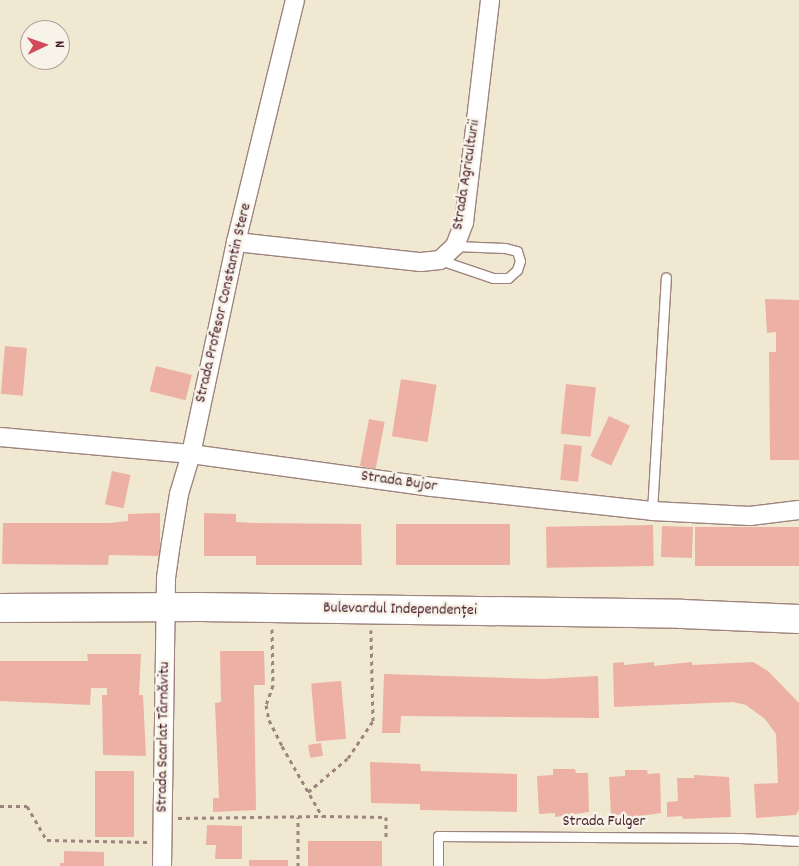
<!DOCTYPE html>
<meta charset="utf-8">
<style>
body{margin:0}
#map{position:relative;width:799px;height:866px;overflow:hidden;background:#f1e8d2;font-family:Dekko,sans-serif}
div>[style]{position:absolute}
.building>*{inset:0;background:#edb0a4;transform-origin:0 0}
.path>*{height:3px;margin-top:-1.5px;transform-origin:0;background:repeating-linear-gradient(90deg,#9e847e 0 4px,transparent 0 8px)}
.roads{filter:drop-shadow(1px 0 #9e847e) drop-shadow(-1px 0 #9e847e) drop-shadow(0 1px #9e847e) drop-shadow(0 -1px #9e847e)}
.service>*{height:9px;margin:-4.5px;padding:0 4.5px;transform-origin:4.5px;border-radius:4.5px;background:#fff}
.minor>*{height:18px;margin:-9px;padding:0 9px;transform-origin:9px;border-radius:9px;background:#fff}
.primary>*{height:28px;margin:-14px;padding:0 14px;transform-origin:14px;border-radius:14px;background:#fff}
span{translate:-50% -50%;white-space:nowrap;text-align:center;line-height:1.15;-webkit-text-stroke:5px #f7f3e8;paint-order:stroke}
.street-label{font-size:16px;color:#4a1f2b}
.north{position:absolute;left:20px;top:20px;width:50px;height:50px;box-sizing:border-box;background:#f7f3e8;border:1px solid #b29e9c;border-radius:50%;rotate:87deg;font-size:14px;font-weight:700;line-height:20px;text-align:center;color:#4a1f2b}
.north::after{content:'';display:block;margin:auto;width:18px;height:22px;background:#d1495b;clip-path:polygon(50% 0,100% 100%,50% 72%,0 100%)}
</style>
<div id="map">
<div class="building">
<div style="clip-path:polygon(765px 299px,799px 300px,799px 460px,770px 460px,769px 352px,776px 352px,776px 332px,767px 333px)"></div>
<div style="left:5px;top:346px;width:22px;height:48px;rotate:5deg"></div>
<div style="left:156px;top:366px;width:37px;height:26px;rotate:14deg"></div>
<div style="left:401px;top:379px;width:36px;height:58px;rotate:9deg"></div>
<div style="left:566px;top:384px;width:30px;height:50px;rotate:6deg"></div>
<div style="left:609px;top:416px;width:23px;height:44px;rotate:25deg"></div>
<div style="left:369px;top:419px;width:16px;height:48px;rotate:11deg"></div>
<div style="left:564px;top:444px;width:18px;height:36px;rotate:6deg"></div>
<div style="left:112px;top:471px;width:19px;height:34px;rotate:12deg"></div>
<div style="clip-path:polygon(160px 513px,160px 556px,109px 555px,108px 565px,2px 564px,3px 523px,110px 523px,128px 521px,128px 514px)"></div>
<div style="clip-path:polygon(204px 513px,236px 514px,236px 522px,254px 523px,361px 524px,362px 565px,256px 565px,256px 556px,204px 556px)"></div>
<div style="left:510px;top:524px;width:41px;height:114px;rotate:90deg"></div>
<div style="left:653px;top:525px;width:41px;height:107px;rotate:89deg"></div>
<div style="left:662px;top:526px;width:31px;height:31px;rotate:2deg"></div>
<div style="left:799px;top:527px;width:39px;height:104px;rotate:90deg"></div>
<div style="clip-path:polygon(220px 651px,264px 651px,265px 685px,254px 685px,256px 810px,213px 812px,213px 798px,219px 798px,215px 703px,221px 702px)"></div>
<div style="clip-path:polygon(87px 654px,141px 654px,139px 695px,143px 695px,146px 756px,103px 755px,102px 695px,107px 695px,107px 688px,91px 688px,90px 705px,0 701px,0 661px,88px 661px)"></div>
<div style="clip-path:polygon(624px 662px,624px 665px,654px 662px,654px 666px,692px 662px,692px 665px,753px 662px,768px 671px,799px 703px,799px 810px,796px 815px,756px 818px,754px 784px,778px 783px,776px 734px,765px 719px,746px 705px,733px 702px,614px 707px,613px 663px)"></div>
<div style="clip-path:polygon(384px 674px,542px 679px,598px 676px,599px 718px,401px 716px,400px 733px,382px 733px)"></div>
<div style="left:341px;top:681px;width:58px;height:30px;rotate:85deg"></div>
<div style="left:321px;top:743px;width:13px;height:13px;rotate:81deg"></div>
<div style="clip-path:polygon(370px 762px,420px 764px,421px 771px,517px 774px,517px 812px,420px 810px,420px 804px,371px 803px)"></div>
<div style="clip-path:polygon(553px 769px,575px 769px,576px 773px,588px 773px,589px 812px,555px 817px,555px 813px,539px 814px,537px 776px,553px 775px)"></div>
<div style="clip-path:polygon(625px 770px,647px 770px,648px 774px,660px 773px,661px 813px,627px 818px,627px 814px,611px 815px,609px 777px,625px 776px)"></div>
<div style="left:95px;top:771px;width:39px;height:66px"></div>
<div style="clip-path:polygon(694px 775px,729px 777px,731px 817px,683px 819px,682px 816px,667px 817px,667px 802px,678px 801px,677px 778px,694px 778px)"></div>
<div style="clip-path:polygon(207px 825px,242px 826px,242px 859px,215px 859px,216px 845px,206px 845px)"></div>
<div style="left:382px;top:841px;width:25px;height:74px;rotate:90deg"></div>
<div style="clip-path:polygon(64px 851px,104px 852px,104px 866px,60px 866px,60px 863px,64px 863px)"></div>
<div style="left:249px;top:860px;width:39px;height:6px"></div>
</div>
<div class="path">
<div style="left:272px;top:629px;width:56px;rotate:89deg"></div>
<div style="left:273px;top:685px;width:21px;rotate:109deg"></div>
<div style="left:266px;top:705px;width:15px;rotate:79deg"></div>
<div style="left:269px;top:720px;width:29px;rotate:63deg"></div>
<div style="left:282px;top:746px;width:81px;rotate:60.3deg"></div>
<div style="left:322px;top:816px;width:64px;rotate:0.9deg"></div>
<div style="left:386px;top:817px;width:20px;rotate:90deg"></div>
<div style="left:308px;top:792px;width:52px;rotate:-40.4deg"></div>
<div style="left:348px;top:758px;width:45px;rotate:-56deg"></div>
<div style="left:373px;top:721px;width:91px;rotate:-91.3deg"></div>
<div style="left:0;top:806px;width:27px"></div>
<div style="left:27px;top:806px;width:39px;rotate:60deg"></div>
<div style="left:47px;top:840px;width:100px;rotate:1.1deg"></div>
<div style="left:178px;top:818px;width:144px;rotate:-0.8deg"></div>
<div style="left:298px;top:866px;width:49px;rotate:-90deg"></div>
</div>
<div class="roads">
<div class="service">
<div style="left:440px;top:260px;width:56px;rotate:18.8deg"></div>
<div style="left:493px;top:278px;width:15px"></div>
<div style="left:508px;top:278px;width:12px;rotate:-42deg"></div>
<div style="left:517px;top:270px;width:9px;rotate:-72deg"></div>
<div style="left:520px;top:261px;width:10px;rotate:-107deg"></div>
<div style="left:517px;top:251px;width:12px;rotate:-166deg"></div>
<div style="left:505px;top:248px;width:50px;rotate:-177.7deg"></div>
<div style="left:652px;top:511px;width:234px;rotate:-86.6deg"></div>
<div style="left:438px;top:866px;width:30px;rotate:-90deg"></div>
<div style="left:438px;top:836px;width:302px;rotate:0.4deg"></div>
<div style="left:740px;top:838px;width:59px;rotate:2.9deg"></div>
</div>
<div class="minor">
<div style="left:236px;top:242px;width:186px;rotate:6.2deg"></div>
<div style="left:421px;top:262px;width:19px;rotate:-6deg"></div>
<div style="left:440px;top:260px;width:21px;rotate:-43deg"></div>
<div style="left:455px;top:246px;width:26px;rotate:-69deg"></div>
<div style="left:464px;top:222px;width:224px;rotate:-83.3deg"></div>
<div style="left:0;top:437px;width:192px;rotate:5.1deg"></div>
<div style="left:191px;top:454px;width:243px;rotate:7.8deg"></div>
<div style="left:432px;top:487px;width:221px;rotate:6.2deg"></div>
<div style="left:652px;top:511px;width:98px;rotate:2.9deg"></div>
<div style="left:750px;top:516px;width:49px;rotate:-7deg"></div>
<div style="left:162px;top:866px;width:288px;rotate:-89.2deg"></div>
<div style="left:166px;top:578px;width:35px;rotate:-82deg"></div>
<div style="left:171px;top:543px;width:50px;rotate:-80.7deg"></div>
<div style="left:179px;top:494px;width:42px;rotate:-73.3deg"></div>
<div style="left:191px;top:454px;width:217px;rotate:-78deg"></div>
<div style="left:236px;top:242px;width:249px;rotate:-76.3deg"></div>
</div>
<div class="primary">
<div style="left:0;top:608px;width:200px;rotate:-0.3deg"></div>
<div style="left:200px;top:607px;width:482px;rotate:0.8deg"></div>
<div style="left:682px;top:614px;width:117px;rotate:2.4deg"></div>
</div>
</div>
<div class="street-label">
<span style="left:467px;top:175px;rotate:-81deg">Strada Agriculturii</span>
<span style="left:224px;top:303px;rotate:-77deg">Strada Profesor Constantin Stere</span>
<span style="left:399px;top:482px;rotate:8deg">Strada Bujor</span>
<span style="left:400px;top:610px;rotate:1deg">Bulevardul Independenței</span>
<span style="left:164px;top:737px;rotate:-89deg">Strada Scarlat Târnăvitu</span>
<span style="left:604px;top:822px">Strada Fulger</span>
</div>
<div class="north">N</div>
</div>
